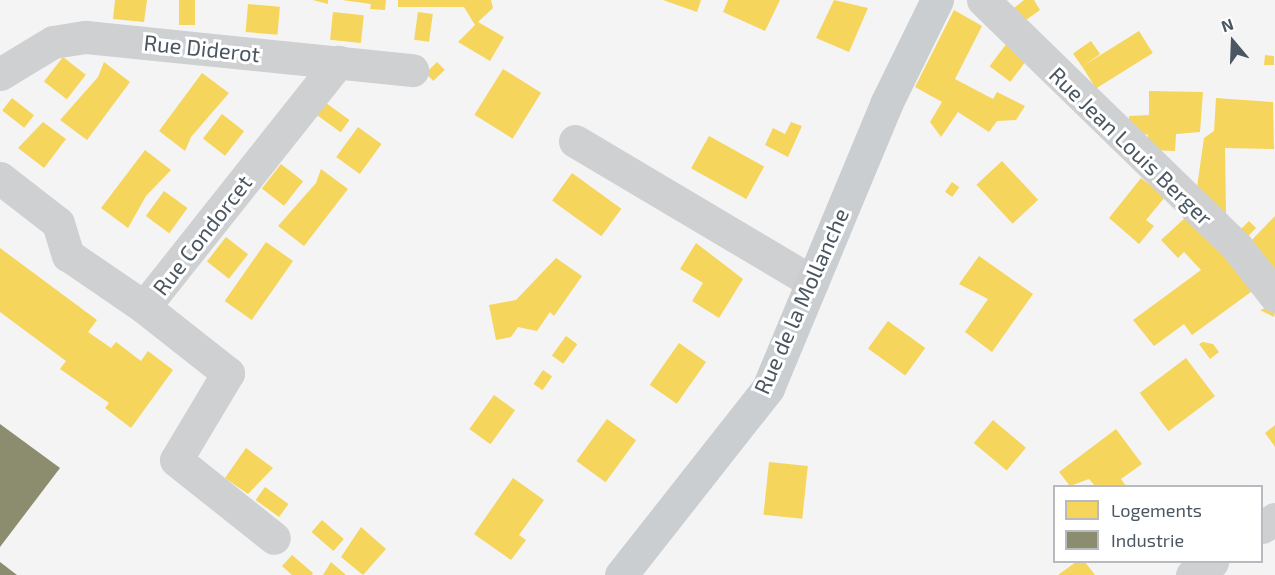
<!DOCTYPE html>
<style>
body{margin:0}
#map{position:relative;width:1275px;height:575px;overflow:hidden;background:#f4f4f4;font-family:"Exo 2",sans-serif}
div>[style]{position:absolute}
.homes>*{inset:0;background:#f6d55c;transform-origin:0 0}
.industry>*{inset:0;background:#8c8c6e}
.minor>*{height:33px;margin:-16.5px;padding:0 16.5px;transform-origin:16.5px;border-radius:16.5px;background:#ced0d2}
.major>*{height:33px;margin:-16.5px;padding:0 16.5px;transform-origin:16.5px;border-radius:16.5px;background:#caced1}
span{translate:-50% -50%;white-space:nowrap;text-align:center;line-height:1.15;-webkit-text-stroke:6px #fff;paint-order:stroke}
.street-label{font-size:22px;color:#4a5661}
.legend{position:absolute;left:1053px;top:485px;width:210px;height:78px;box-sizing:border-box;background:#fff;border:2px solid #b7bbc0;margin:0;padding:8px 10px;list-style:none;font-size:18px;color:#4a5661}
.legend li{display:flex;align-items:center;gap:12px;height:30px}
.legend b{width:30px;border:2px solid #b7bbc0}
.north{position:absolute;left:1203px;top:12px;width:60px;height:60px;-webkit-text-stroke:4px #fff;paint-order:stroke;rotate:341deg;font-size:16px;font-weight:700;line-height:24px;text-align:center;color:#4a5661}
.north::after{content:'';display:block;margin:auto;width:21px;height:27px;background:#4a5661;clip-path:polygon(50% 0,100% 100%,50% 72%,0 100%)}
</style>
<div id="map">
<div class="homes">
<div style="clip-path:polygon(115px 0,147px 0,144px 22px,113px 19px)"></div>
<div style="left:179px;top:0;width:16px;height:25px"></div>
<div style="clip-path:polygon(313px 0,328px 0,328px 4px)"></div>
<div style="clip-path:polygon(342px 0,386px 0,385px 10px,370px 9px,371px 4px)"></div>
<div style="clip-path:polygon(398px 0,491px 0,493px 8px,478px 22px,504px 37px,490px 61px,458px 42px,475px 25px,464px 7px,398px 7px)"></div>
<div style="clip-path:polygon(663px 0,701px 0,697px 12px)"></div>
<div style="clip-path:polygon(728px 0,780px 0,765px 31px,723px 12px)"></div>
<div style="clip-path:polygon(834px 0,868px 8px,849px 52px,816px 38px)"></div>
<div style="clip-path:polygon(1024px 0,1034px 0,1040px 10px,1023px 22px,1014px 8px)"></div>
<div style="left:248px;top:4px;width:32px;height:28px;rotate:5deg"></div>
<div style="clip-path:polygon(954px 10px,982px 26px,955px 79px,993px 99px,997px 92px,1025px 106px,1016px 120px,997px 121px,989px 132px,958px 112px,941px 137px,930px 122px,942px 102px,915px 87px)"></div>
<div style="left:333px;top:12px;width:31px;height:28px;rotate:6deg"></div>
<div style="left:418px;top:12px;width:15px;height:28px;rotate:8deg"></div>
<div style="left:1139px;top:31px;width:26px;height:67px;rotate:58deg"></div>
<div style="left:1091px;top:41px;width:16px;height:22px;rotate:55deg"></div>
<div style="left:1007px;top:43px;width:26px;height:29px;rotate:37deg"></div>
<div style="clip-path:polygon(1265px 55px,1274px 56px,1274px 65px,1264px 65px)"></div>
<div style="left:63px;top:57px;width:29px;height:31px;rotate:38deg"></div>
<div style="clip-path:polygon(104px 62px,130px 82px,87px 140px,60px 120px,98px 77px)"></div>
<div style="left:437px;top:62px;width:11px;height:16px;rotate:45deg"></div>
<div style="left:503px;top:69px;width:45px;height:54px;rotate:32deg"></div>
<div style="clip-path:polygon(202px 73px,229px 93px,191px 137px,185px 151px,159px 131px)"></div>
<div style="clip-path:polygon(1149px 91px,1203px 92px,1200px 132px,1176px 134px,1175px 151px,1148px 150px,1148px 135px,1129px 130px,1129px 116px,1149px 115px)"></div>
<div style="left:12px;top:98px;width:28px;height:16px;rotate:38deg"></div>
<div style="clip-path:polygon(1216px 98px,1273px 102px,1274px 149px,1225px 148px,1226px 213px,1219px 216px,1196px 194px,1204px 138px,1214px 131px)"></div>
<div style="left:326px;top:103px;width:29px;height:15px;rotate:36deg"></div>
<div style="left:222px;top:114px;width:28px;height:31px;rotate:38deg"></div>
<div style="clip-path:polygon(43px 122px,66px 139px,44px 168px,18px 148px)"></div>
<div style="clip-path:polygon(791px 122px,802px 126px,788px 157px,765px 145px,773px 128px,785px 134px)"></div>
<div style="left:358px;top:127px;width:29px;height:37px;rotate:36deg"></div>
<div style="left:709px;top:136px;width:63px;height:37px;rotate:29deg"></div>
<div style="clip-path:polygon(145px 150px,171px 170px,146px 196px,128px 228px,101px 208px)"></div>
<div style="left:1002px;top:161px;width:53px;height:35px;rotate:47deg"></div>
<div style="left:281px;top:164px;width:28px;height:31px;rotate:38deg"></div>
<div style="clip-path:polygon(321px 169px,348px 189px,304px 246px,278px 226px,316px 183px)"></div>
<div style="left:572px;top:173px;width:61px;height:34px;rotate:36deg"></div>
<div style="clip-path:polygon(1141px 178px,1165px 197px,1146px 220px,1154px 226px,1139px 244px,1109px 218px)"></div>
<div style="left:952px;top:182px;width:9px;height:12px;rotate:36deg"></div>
<div style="left:164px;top:191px;width:29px;height:31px;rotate:36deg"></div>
<div style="clip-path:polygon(1187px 216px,1255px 289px,1192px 335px,1184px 324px,1154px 346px,1133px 320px,1201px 270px,1184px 252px,1178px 258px,1161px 240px)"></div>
<div style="clip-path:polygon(1275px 216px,1275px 270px,1247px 245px)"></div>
<div style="left:1249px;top:221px;width:10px;height:16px;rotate:45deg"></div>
<div style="left:226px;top:237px;width:28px;height:31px;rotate:38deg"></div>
<div style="left:266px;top:242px;width:33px;height:72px;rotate:35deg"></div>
<div style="clip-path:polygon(696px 243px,743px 279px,719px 318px,692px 301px,703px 283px,680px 269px)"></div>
<div style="clip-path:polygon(0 248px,97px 320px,88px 332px,111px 348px,116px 342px,141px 361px,148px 351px,173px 370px,131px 428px,105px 408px,109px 403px,60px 369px,66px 361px,0 312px)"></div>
<div style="clip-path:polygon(979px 256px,1033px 294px,992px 352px,965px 332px,988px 299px,959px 284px)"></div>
<div style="clip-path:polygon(556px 258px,582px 276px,554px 316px,550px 312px,537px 331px,518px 327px,511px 337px,496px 340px,489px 305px,516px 300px)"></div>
<div style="clip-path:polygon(1269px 307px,1275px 313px,1274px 317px,1260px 310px)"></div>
<div style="left:888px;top:321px;width:46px;height:34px;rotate:36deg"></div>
<div style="left:566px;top:336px;width:14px;height:24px;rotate:36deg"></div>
<div style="clip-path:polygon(1203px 342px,1213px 344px,1219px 352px,1210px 359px,1199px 344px)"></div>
<div style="left:679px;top:343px;width:33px;height:51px;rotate:35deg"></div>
<div style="left:1186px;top:358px;width:48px;height:58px;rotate:53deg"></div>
<div style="left:543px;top:370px;width:11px;height:17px;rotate:34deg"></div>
<div style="left:494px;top:395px;width:26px;height:42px;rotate:36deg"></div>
<div style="left:607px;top:419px;width:36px;height:52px;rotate:36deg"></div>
<div style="left:993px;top:420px;width:43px;height:30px;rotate:40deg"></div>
<div style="clip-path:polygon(1275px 425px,1275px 447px,1265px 433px)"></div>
<div style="clip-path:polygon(1116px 429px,1142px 464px,1121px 479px,1126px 486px,1095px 486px,1089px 479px,1070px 486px,1059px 472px)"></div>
<div style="clip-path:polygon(246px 448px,273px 468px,248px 494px,225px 478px)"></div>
<div style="left:769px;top:462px;width:39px;height:53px;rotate:6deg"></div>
<div style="clip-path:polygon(513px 478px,544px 500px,519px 535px,526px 540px,511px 560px,474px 534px)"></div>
<div style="left:265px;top:487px;width:29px;height:16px;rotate:36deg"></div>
<div style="left:322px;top:520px;width:29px;height:16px;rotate:41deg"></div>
<div style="clip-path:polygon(361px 527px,386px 549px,363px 575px,341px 557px)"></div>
<div style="clip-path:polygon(292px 555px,313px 573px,312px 575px,292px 575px,282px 566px)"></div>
<div style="clip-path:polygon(331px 562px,346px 575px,323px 575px)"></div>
<div style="clip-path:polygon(1076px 562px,1085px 562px,1095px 575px,1058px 575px)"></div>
</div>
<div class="industry">
<div style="clip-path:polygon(0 424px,60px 468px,0 547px)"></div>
<div style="clip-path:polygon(0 562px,17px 575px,0 575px)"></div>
</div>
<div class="minor">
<div style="left:983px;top:0;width:354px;rotate:44.2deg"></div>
<div style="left:1237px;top:247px;width:62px;rotate:52.2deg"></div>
<div style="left:0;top:74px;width:62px;rotate:-31.1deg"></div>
<div style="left:53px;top:42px;width:33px;rotate:-9deg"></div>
<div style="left:86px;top:37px;width:328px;rotate:5.8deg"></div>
<div style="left:575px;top:141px;width:276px;rotate:30.7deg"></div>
<div style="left:0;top:178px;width:73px;rotate:37.8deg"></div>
<div style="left:58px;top:223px;width:34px;rotate:73deg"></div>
<div style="left:68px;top:255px;width:92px;rotate:34.4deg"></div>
<div style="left:144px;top:307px;width:313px;rotate:-51.6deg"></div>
<div style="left:144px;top:307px;width:107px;rotate:38.2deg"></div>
<div style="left:228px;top:373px;width:101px;rotate:120.9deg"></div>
<div style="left:176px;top:460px;width:125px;rotate:38.5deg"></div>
<div style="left:1262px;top:527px;width:15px;rotate:-32deg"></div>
<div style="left:1192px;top:575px;width:24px;rotate:-33deg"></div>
</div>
<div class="major">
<div style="left:621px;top:575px;width:238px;rotate:-51.8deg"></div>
<div style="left:768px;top:388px;width:308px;rotate:-67.4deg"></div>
<div style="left:886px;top:104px;width:116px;rotate:-63.9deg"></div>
</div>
<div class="street-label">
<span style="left:202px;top:48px;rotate:6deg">Rue Diderot</span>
<span style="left:1131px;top:146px;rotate:44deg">Rue Jean Louis Berger</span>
<span style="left:202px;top:235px;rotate:-52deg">Rue Condorcet</span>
<span style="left:801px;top:301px;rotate:-66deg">Rue de la Mollanche</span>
</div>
<ul class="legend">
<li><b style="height:16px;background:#f6d55c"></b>Logements</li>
<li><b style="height:16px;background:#8c8c6e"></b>Industrie</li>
</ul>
<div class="north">N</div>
</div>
